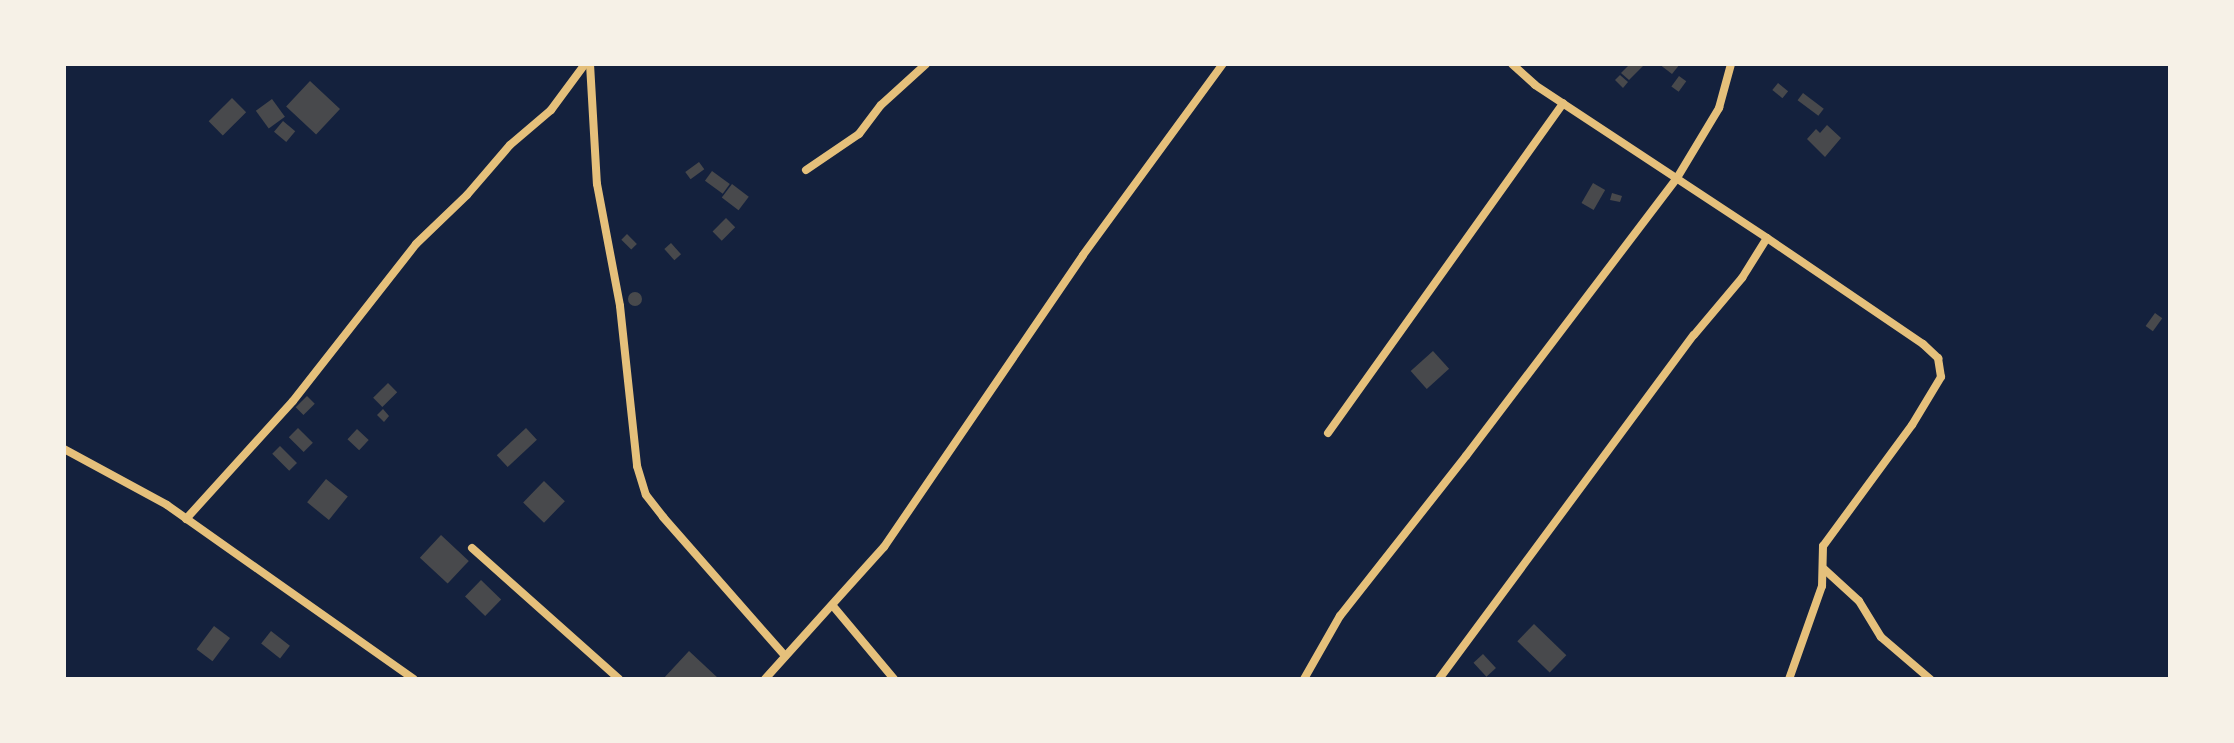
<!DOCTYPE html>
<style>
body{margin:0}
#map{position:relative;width:2234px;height:743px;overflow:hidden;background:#14213d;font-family:"PT Serif",serif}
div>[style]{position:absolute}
.building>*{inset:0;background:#48494c;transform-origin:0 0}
.round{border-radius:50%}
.minor>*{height:8px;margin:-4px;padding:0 4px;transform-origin:4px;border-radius:4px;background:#e5c07b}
span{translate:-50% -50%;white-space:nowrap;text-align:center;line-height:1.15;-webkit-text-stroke:6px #f6f1e7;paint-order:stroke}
.frame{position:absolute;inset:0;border:66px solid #f6f1e7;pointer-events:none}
</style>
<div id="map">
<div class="building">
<div style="clip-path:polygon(1630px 64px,1643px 66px,1629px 80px,1621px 73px)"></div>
<div style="clip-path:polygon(1659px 64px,1680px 64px,1672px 74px)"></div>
<div style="clip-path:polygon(1620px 75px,1628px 82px,1623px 88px,1615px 80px)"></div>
<div style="left:1679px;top:76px;width:9px;height:13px;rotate:36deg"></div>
<div style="left:310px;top:81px;width:41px;height:35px;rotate:43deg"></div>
<div style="left:1778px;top:83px;width:13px;height:9px;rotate:39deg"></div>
<div style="left:1803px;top:93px;width:26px;height:9px;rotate:37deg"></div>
<div style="left:232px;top:98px;width:20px;height:33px;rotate:45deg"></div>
<div style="left:272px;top:99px;width:22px;height:20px;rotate:54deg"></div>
<div style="left:283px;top:121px;width:16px;height:14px;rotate:40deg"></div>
<div style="clip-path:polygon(1827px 125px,1841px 138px,1825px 157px,1807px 139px,1816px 129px,1820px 133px)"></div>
<div style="left:699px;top:162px;width:9px;height:17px;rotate:54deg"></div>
<div style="left:712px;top:171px;width:22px;height:12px;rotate:36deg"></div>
<div style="left:1593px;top:183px;width:14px;height:23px;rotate:30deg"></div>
<div style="left:732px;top:184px;width:21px;height:17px;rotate:37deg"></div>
<div style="clip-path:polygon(1612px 193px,1622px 196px,1620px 202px,1610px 200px)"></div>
<div style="left:726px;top:218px;width:13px;height:19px;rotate:45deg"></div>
<div style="left:627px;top:234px;width:14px;height:8px;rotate:45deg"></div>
<div style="left:671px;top:243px;width:15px;height:9px;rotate:48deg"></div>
<div class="round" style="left:628px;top:292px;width:14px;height:14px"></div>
<div style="left:2155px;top:313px;width:9px;height:16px;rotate:36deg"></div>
<div style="left:1433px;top:351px;width:24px;height:30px;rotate:48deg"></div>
<div style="left:388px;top:383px;width:13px;height:21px;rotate:45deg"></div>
<div style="left:307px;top:396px;width:11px;height:16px;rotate:45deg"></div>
<div style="clip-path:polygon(383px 409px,389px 416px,384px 422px,377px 415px)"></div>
<div style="left:298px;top:428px;width:21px;height:13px;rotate:45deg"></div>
<div style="left:526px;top:428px;width:16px;height:40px;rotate:47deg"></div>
<div style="left:357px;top:429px;width:16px;height:14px;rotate:43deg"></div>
<div style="left:280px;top:446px;width:24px;height:11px;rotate:45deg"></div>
<div style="left:326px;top:479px;width:28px;height:30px;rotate:39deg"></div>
<div style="left:544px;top:481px;width:29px;height:30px;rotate:44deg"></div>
<div style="left:441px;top:535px;width:38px;height:31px;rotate:43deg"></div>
<div style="left:481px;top:580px;width:28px;height:23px;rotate:44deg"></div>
<div style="left:1534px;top:624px;width:45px;height:24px;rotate:44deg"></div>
<div style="left:214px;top:626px;width:20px;height:29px;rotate:37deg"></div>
<div style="left:271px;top:631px;width:24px;height:16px;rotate:38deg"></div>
<div style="clip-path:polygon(689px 651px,719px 679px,663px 679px)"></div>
<div style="left:1483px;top:654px;width:19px;height:13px;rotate:47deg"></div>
</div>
<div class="minor">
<div style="left:590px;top:64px;width:120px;rotate:86.7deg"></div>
<div style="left:597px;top:184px;width:124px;rotate:79.3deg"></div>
<div style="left:620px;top:306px;width:161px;rotate:83.9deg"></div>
<div style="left:637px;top:466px;width:30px;rotate:73deg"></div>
<div style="left:646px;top:495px;width:28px;rotate:52deg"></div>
<div style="left:663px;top:517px;width:185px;rotate:48.7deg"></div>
<div style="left:1512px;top:64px;width:31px;rotate:42deg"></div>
<div style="left:1535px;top:85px;width:278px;rotate:33.4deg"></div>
<div style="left:1767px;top:238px;width:189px;rotate:34.2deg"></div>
<div style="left:1923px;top:344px;width:21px;rotate:43deg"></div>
<div style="left:1938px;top:358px;width:19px;rotate:81deg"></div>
<div style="left:1941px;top:377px;width:56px;rotate:121.1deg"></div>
<div style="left:1912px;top:425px;width:150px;rotate:126.3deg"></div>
<div style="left:1823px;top:546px;width:40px;rotate:91.4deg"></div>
<div style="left:1822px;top:586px;width:99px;rotate:109.5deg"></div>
<div style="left:806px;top:170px;width:64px;rotate:-34.2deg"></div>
<div style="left:859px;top:134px;width:36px;rotate:-53deg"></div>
<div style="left:881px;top:105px;width:61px;rotate:-42.3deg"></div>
<div style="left:1328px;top:433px;width:405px;rotate:-54.5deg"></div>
<div style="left:64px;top:449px;width:117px;rotate:28.5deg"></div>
<div style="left:167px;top:505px;width:302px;rotate:35.2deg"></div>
<div style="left:186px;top:519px;width:159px;rotate:-47.8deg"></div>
<div style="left:293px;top:401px;width:199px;rotate:-51.9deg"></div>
<div style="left:416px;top:244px;width:71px;rotate:-43.9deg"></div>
<div style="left:467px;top:195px;width:66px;rotate:-49.3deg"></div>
<div style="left:510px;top:145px;width:54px;rotate:-40.5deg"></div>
<div style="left:551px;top:110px;width:57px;rotate:-53.5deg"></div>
<div style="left:472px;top:548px;width:197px;rotate:41.7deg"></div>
<div style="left:1824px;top:569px;width:47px;rotate:42.4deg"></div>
<div style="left:1859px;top:601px;width:42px;rotate:58.6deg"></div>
<div style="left:1881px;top:637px;width:65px;rotate:40.6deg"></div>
<div style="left:833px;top:606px;width:95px;rotate:50.1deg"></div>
<div style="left:765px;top:679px;width:178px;rotate:-48deg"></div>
<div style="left:884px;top:547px;width:353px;rotate:-55.7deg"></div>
<div style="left:1083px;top:255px;width:237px;rotate:-53.8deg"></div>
<div style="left:1304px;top:679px;width:73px;rotate:-60.3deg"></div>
<div style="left:1340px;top:616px;width:204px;rotate:-51.8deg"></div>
<div style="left:1466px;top:456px;width:349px;rotate:-52.8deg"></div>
<div style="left:1677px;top:178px;width:82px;rotate:-59deg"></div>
<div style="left:1719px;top:108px;width:46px;rotate:-74.7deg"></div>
<div style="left:1439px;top:679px;width:428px;rotate:-53.5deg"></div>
<div style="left:1694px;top:335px;width:75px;rotate:-49.9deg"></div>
<div style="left:1742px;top:278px;width:47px;rotate:-58deg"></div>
</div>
<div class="frame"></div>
</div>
